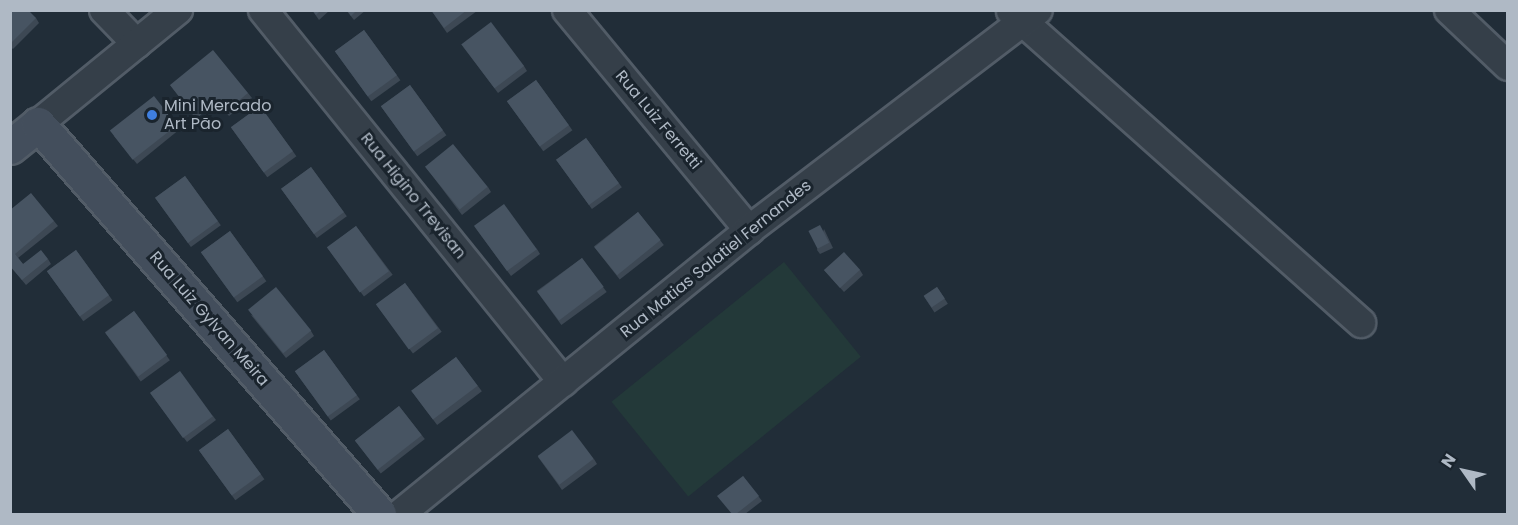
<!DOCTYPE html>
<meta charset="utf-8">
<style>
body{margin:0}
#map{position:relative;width:1518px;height:525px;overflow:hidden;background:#212d38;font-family:Poppins,sans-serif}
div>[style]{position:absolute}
.green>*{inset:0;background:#233939;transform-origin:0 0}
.roads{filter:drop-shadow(2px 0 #525c67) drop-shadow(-2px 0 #525c67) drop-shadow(0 2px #525c67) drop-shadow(0 -2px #525c67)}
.street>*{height:28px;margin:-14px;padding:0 14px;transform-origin:14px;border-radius:14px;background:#353f49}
.secondary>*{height:33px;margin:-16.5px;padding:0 16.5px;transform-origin:16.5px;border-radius:16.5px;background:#434e5c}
.wall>*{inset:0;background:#3d4854;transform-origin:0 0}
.building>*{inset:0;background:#475462;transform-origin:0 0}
.dots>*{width:16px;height:16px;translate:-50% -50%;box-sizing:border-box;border:3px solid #1a242d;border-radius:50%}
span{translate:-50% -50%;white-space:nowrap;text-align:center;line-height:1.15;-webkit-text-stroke:6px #1a242d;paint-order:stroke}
.poi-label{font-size:16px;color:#afb9c5}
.left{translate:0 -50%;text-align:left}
.street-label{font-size:16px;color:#afb9c5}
.frame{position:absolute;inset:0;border:12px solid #afb9c5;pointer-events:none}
.north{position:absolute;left:1434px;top:441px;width:60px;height:60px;-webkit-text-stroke:4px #1a242d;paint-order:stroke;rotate:304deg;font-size:16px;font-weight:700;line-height:24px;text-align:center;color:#afb9c5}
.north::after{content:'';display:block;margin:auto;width:21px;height:27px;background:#afb9c5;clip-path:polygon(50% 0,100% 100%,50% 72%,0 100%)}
</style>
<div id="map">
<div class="green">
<div style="left:784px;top:262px;width:122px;height:222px;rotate:51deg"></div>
</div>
<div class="roads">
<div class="street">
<div style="left:104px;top:10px;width:47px;rotate:45.9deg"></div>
<div style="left:263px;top:10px;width:478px;rotate:51.1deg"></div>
<div style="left:567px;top:10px;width:286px;rotate:50.4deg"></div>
<div style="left:1449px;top:10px;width:81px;rotate:43.5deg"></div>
<div style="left:1011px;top:11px;width:469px;rotate:41.7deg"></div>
<div style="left:38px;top:124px;width:181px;rotate:-39.2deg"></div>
<div style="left:400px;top:514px;width:450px;rotate:-39.1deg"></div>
<div style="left:749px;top:230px;width:363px;rotate:-37.3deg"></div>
</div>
<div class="secondary">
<div style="left:10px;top:147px;width:36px;rotate:-39deg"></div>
<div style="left:38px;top:124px;width:518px;rotate:48.83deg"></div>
</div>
</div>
<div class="wall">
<div style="clip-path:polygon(10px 10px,36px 18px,39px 23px,13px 49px,10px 47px)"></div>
<div style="clip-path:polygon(312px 10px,330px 10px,319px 20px)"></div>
<div style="clip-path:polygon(346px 10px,366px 10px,354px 20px)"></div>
<div style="clip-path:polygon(431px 10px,476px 10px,477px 11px,447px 33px)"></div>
<div style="left:364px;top:30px;width:62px;height:36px;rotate:54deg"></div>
<div style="clip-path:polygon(461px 44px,524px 66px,527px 71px,498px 93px)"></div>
<div style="left:536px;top:80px;width:62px;height:36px;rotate:54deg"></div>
<div style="clip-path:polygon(170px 85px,248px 93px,252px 98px,229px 116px,217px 101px,196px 119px)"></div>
<div style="left:410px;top:85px;width:62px;height:36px;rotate:54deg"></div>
<div style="left:260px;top:106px;width:62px;height:36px;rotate:54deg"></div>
<div style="clip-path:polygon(177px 125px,180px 129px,137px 164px,114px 136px)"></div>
<div style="left:586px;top:138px;width:61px;height:37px;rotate:54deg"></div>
<div style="clip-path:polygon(425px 166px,488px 187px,491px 192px,462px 215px)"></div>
<div style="left:311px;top:167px;width:61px;height:37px;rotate:54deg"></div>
<div style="left:185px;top:176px;width:61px;height:37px;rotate:54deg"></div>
<div style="clip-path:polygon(10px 210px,54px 221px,58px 226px,18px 258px,23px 264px,48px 259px,51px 264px,26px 285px,10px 266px)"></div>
<div style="left:638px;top:212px;width:42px;height:56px;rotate:52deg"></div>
<div style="left:356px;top:226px;width:61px;height:36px;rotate:53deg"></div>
<div style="clip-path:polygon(474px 226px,537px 249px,540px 254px,511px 276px)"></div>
<div style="clip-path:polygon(824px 229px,833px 248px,820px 254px,817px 250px)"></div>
<div style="left:230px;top:231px;width:62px;height:36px;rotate:54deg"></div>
<div style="left:76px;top:250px;width:62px;height:36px;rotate:54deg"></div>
<div style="left:582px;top:258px;width:42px;height:56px;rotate:54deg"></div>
<div style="clip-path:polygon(824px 270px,860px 270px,863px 275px,844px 292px)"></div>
<div style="left:405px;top:283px;width:61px;height:36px;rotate:53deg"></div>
<div style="left:937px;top:287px;width:20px;height:16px;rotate:57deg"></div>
<div style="left:134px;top:311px;width:61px;height:36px;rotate:54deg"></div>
<div style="clip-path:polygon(251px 315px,311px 331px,314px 336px,286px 358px)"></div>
<div style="left:324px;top:350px;width:61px;height:36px;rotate:54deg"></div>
<div style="left:456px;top:357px;width:43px;height:56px;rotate:53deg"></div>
<div style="clip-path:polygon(150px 393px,213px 416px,216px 420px,187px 442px)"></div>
<div style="left:399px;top:406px;width:42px;height:56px;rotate:52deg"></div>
<div style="left:228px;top:429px;width:62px;height:36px;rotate:54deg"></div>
<div style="clip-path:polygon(538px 457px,594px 459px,597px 464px,562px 490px)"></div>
<div style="clip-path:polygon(743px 476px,762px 501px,745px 514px,731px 514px)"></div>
</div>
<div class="building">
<div style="clip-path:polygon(10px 10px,28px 10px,36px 18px,10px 44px)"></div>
<div style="clip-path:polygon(312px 10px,321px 10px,316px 15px)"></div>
<div style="clip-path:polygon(347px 10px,357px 10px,351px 16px)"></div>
<div style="clip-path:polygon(431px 10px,467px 10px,444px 28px)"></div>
<div style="left:491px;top:22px;width:55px;height:37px;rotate:53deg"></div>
<div style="left:364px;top:30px;width:56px;height:36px;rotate:54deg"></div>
<div style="clip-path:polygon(213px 50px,248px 93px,226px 111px,214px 97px,193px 114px,170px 85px)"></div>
<div style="left:536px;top:80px;width:56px;height:36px;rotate:54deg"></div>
<div style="left:410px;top:85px;width:56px;height:36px;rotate:54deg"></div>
<div style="left:154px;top:96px;width:37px;height:56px;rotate:52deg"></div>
<div style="left:260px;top:106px;width:56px;height:36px;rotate:54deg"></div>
<div style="left:586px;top:138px;width:56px;height:37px;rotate:54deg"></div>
<div style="left:453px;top:144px;width:55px;height:36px;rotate:51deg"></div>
<div style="left:311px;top:167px;width:56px;height:37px;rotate:54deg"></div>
<div style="left:185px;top:176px;width:56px;height:37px;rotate:54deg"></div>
<div style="clip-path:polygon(31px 193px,54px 221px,15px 254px,23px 264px,41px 250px,48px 259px,22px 280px,10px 266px,10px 210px)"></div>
<div style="left:504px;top:204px;width:56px;height:37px;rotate:54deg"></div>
<div style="left:638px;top:212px;width:36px;height:56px;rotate:51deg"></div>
<div style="left:820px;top:225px;width:20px;height:13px;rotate:63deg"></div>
<div style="left:356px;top:226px;width:56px;height:36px;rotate:54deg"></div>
<div style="left:230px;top:231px;width:56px;height:36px;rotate:54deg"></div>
<div style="left:76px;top:250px;width:56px;height:36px;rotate:54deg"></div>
<div style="left:844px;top:252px;width:24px;height:27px;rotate:48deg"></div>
<div style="left:582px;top:258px;width:36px;height:56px;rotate:53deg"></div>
<div style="left:405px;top:283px;width:56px;height:36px;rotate:54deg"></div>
<div style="left:276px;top:287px;width:56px;height:36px;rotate:51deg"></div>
<div style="left:937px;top:287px;width:14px;height:16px;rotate:56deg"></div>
<div style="left:134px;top:311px;width:55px;height:36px;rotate:53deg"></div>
<div style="left:324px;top:350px;width:56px;height:36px;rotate:54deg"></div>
<div style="left:456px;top:357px;width:36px;height:56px;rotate:53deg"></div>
<div style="left:180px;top:371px;width:56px;height:37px;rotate:54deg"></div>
<div style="left:399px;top:406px;width:37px;height:56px;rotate:52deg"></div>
<div style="left:228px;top:429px;width:56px;height:36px;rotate:54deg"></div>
<div style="left:572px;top:430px;width:36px;height:43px;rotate:53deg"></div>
<div style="clip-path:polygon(743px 476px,759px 496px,736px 514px,732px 514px,717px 496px)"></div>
</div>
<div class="dots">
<div style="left:152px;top:115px;background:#3f7fe0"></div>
</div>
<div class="poi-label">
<span class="left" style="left:164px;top:115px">Mini Mercado<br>Art Pão</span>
</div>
<div class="street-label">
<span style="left:658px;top:120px;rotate:50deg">Rua Luiz Ferretti</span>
<span style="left:413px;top:196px;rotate:51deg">Rua Higino Trevisan</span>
<span style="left:716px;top:259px;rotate:-39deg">Rua Matias Salatiel Fernandes</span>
<span style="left:209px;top:319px;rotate:49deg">Rua Luiz Gylvan Meira</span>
</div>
<div class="frame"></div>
<div class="north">N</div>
</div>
